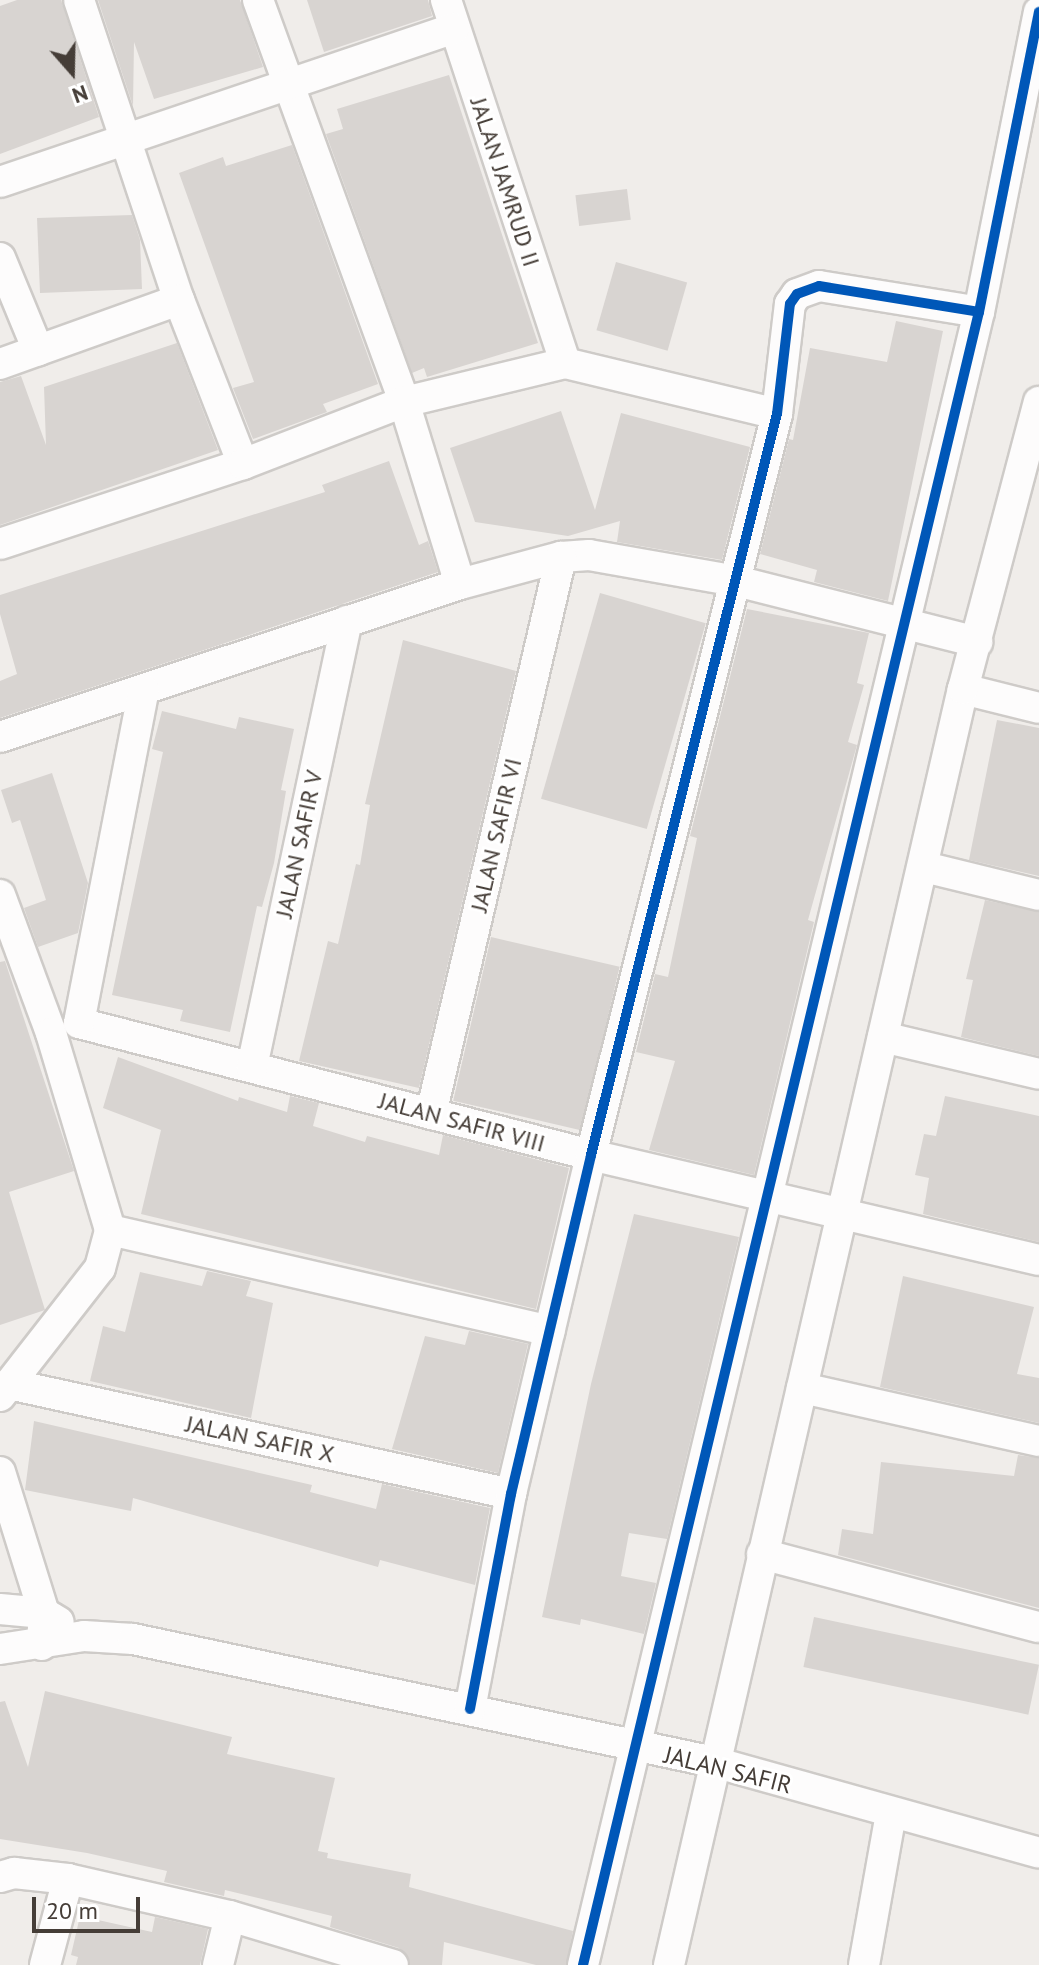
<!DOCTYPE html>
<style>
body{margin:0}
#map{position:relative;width:1039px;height:1965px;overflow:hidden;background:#f0edea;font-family:"PT Sans",sans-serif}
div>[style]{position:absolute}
.building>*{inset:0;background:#d8d4d1;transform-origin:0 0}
.roads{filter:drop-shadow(2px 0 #cecbc8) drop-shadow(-2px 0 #cecbc8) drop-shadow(0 2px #cecbc8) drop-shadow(0 -2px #cecbc8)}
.street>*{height:30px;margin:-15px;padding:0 15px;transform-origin:15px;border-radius:15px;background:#fdfcfc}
.cycleway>*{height:10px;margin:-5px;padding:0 5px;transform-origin:5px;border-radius:5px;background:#0057b8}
span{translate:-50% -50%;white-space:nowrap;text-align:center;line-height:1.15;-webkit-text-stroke:6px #fff;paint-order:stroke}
.street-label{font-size:24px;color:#453d37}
.north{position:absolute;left:32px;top:32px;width:80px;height:80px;-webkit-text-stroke:6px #fff;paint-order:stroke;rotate:160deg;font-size:22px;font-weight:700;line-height:32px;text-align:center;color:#453d37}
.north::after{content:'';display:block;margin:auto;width:28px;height:36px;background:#453d37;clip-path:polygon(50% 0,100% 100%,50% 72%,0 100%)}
.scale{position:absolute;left:32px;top:1897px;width:108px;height:36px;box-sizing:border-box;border:4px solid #453d37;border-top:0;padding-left:10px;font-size:24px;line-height:28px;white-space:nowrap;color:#453d37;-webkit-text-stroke:6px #fff;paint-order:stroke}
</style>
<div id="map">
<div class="building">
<div style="clip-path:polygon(17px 0,61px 0,99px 117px,0 154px,0 6px)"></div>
<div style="clip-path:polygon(98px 0,240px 0,263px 67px,154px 99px,134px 42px,133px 106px)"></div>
<div style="clip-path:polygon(307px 0,428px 0,432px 16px,324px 52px)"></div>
<div style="clip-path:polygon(449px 75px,538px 343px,427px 377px,424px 368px,412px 373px,326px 134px,343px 129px,337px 109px)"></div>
<div style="clip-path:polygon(292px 145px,378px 384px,323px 404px,327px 412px,253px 439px,233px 388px,254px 382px,179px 173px,223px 157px,226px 166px)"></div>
<div style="left:627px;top:189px;width:31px;height:52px;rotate:83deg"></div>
<div style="clip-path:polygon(132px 215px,140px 240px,142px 289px,40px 293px,37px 218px)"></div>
<div style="left:616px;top:262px;width:74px;height:71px;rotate:16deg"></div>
<div style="clip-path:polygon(896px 321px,943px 331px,888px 601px,814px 582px,817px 570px,760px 554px,789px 439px,793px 440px,810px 348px,887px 362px)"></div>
<div style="clip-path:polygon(177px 343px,218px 450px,0 525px,0 382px,21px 376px,46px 445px,44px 387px)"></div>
<div style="clip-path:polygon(561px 411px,595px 510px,621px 413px,750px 447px,722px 560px,617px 542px,620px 521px,568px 536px,475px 522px,450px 448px)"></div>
<div style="clip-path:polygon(389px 461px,419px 545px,428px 541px,438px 572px,0 718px,0 681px,17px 674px,0 614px,0 595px,325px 492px,322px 485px)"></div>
<div style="left:600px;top:593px;width:110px;height:214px;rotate:16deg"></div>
<div style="clip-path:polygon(747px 609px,869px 633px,857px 683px,864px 685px,848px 742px,857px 745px,808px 920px,814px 922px,754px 1175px,649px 1150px,675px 1061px,636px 1052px,655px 974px,668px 977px,697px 838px,690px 836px)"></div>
<div style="clip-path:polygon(403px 640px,516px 671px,419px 1088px,299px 1061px,328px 941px,338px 944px,356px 864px,360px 865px,370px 805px,365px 804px)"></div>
<div style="clip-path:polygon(162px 711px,236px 729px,239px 717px,294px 729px,281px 790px,286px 791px,274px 863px,262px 907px,257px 906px,230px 1032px,180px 1021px,183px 1010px,112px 995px,163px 752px,152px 749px)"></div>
<div style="clip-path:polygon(997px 720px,1039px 728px,1039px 876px,969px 860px)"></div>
<div style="clip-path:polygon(52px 773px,88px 883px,78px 933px,38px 947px,24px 908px,46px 900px,20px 820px,12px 823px,1px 790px)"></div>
<div style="clip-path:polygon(985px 900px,1039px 912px,1039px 1056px,961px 1037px,973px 980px,966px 979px)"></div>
<div style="left:491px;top:937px;width:132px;height:168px;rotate:13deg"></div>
<div style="clip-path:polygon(5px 961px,74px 1171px,9px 1192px,45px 1310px,0 1325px,0 962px)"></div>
<div style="clip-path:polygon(118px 1057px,238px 1101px,239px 1097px,287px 1112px,290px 1096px,319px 1103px,313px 1126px,365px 1142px,367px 1136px,439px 1155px,443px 1135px,569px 1168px,536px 1309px,141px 1214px,161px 1130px,103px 1108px)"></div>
<div style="clip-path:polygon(945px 1096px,1039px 1116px,1039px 1242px,923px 1214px,929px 1178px,915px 1175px,924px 1134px,936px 1136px)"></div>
<div style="clip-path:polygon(634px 1214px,739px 1237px,667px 1539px,629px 1533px,621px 1576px,656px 1583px,644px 1634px,581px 1619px,580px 1625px,542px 1617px,591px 1384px)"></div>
<div style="clip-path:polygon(207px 1271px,251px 1281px,246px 1296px,273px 1303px,251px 1418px,90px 1381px,103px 1326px,125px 1332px,140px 1272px,202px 1286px)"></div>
<div style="clip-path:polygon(903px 1276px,1034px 1307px,1017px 1374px,1039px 1378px,1039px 1423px,880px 1387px)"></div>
<div style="clip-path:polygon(469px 1331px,528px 1344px,498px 1473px,392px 1449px,425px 1336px,465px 1345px)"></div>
<div style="clip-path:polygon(34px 1421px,312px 1485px,310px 1492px,376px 1509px,382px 1484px,490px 1508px,475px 1585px,380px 1560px,378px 1567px,133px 1498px,131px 1511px,25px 1490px)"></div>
<div style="clip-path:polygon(1018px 1455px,1039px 1458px,1039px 1608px,838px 1555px,842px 1529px,873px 1534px,881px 1462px,1014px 1476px)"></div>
<div style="left:814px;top:1617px;width:230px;height:51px;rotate:12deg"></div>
<div style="clip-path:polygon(45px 1691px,232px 1737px,227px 1754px,335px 1778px,318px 1851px,328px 1853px,327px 1858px,411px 1874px,409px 1887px,573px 1931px,566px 1965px,536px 1965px,444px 1942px,442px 1965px,410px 1965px,399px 1948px,330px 1927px,332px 1916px,225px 1890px,224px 1896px,164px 1882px,167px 1871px,87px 1853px,0 1839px,0 1702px,5px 1701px,28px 1767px)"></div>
<div style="clip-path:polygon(80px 1916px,152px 1932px,155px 1917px,208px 1929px,200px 1965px,76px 1965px,78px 1957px,71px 1955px)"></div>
</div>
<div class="roads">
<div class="street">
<div style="left:79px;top:0;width:316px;rotate:71.6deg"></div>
<div style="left:179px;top:300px;width:176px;rotate:68.7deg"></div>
<div style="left:258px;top:0;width:428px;rotate:70deg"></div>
<div style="left:404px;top:402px;width:190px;rotate:72.9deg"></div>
<div style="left:446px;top:0;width:382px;rotate:71.8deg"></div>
<div style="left:0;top:182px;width:479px;rotate:-18.7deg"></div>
<div style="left:0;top:258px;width:100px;rotate:67.6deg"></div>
<div style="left:0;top:364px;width:190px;rotate:-19.7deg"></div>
<div style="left:0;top:544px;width:256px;rotate:-18.2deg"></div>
<div style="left:243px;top:464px;width:173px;rotate:-21.1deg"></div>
<div style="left:404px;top:402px;width:166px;rotate:-13.6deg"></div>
<div style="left:565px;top:363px;width:218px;rotate:13.5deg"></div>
<div style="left:963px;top:689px;width:78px;rotate:14deg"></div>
<div style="left:0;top:737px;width:485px;rotate:-18.4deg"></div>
<div style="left:460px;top:584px;width:105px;rotate:-15deg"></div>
<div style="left:561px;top:557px;width:28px;rotate:-4deg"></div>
<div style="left:589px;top:555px;width:149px;rotate:10deg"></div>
<div style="left:736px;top:581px;width:249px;rotate:14.2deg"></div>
<div style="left:924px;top:867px;width:118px;rotate:13.7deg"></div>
<div style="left:0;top:895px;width:147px;rotate:69.7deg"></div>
<div style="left:51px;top:1033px;width:206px;rotate:73.3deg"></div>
<div style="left:110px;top:1230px;width:451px;rotate:12.9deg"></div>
<div style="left:79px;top:1023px;width:529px;rotate:14.46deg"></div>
<div style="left:591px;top:1155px;width:460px;rotate:13.2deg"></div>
<div style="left:79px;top:1023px;width:339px;rotate:-79deg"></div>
<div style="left:883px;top:1037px;width:160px;rotate:13.3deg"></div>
<div style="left:252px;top:1067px;width:456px;rotate:-78deg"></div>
<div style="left:431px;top:1114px;width:572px;rotate:-76.86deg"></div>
<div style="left:9px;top:1384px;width:514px;rotate:12.36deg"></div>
<div style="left:802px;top:1388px;width:243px;rotate:12.6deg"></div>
<div style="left:0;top:1396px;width:162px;rotate:-52deg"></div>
<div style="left:100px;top:1268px;width:39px;rotate:-75deg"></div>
<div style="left:0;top:1472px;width:148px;rotate:72.7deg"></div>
<div style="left:44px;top:1613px;width:32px;rotate:94deg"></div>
<div style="left:762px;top:1554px;width:286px;rotate:14.8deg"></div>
<div style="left:0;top:1609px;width:44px;rotate:5.2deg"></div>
<div style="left:44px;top:1613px;width:17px;rotate:31deg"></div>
<div style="left:0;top:1649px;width:85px;rotate:-8.8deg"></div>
<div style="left:84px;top:1636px;width:49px;rotate:3.5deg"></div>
<div style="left:133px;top:1639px;width:594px;rotate:11.95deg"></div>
<div style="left:714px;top:1762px;width:337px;rotate:15.6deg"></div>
<div style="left:470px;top:1709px;width:219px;rotate:-79.2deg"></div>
<div style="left:511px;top:1494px;width:348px;rotate:-76.7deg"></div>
<div style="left:591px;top:1155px;width:764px;rotate:-75.91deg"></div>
<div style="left:777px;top:414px;width:111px;rotate:-83.3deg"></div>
<div style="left:790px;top:304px;width:12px;rotate:-55deg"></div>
<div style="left:797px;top:294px;width:23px;rotate:-20deg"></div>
<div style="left:819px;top:286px;width:162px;rotate:9.2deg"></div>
<div style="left:0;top:1877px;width:15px;rotate:-16deg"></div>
<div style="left:14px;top:1873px;width:54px;rotate:6.3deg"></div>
<div style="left:68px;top:1879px;width:166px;rotate:12.9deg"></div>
<div style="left:230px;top:1916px;width:170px;rotate:16.7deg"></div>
<div style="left:45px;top:1965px;width:89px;rotate:-75deg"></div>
<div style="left:218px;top:1965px;width:50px;rotate:-76.2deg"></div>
<div style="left:583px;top:1965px;width:1700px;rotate:-76.53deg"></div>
<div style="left:979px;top:312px;width:306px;rotate:-78.7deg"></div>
<div style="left:669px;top:1965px;width:1309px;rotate:-77.03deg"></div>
<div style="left:963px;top:689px;width:297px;rotate:-75.2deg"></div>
<div style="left:864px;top:1965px;width:153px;rotate:-79.9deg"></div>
</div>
</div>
<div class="cycleway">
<div style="left:470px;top:1709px;width:219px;rotate:-79.2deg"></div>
<div style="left:511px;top:1494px;width:348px;rotate:-76.7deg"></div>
<div style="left:591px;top:1155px;width:764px;rotate:-75.91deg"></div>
<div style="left:777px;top:414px;width:111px;rotate:-83.3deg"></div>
<div style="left:790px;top:304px;width:12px;rotate:-55deg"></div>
<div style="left:797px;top:294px;width:23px;rotate:-20deg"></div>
<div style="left:819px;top:286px;width:162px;rotate:9.2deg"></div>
<div style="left:583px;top:1965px;width:1700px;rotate:-76.53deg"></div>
<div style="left:979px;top:312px;width:306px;rotate:-78.7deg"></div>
</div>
<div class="street-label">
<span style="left:505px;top:182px;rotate:72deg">JALAN JAMRUD II</span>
<span style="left:496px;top:835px;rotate:-77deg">JALAN SAFIR VI</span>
<span style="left:299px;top:844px;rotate:-78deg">JALAN SAFIR V</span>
<span style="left:462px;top:1122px;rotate:15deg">JALAN SAFIR VIII</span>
<span style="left:260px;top:1439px;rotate:12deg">JALAN SAFIR X</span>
<span style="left:728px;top:1770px;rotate:14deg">JALAN SAFIR</span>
</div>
<div class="north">N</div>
<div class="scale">20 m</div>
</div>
